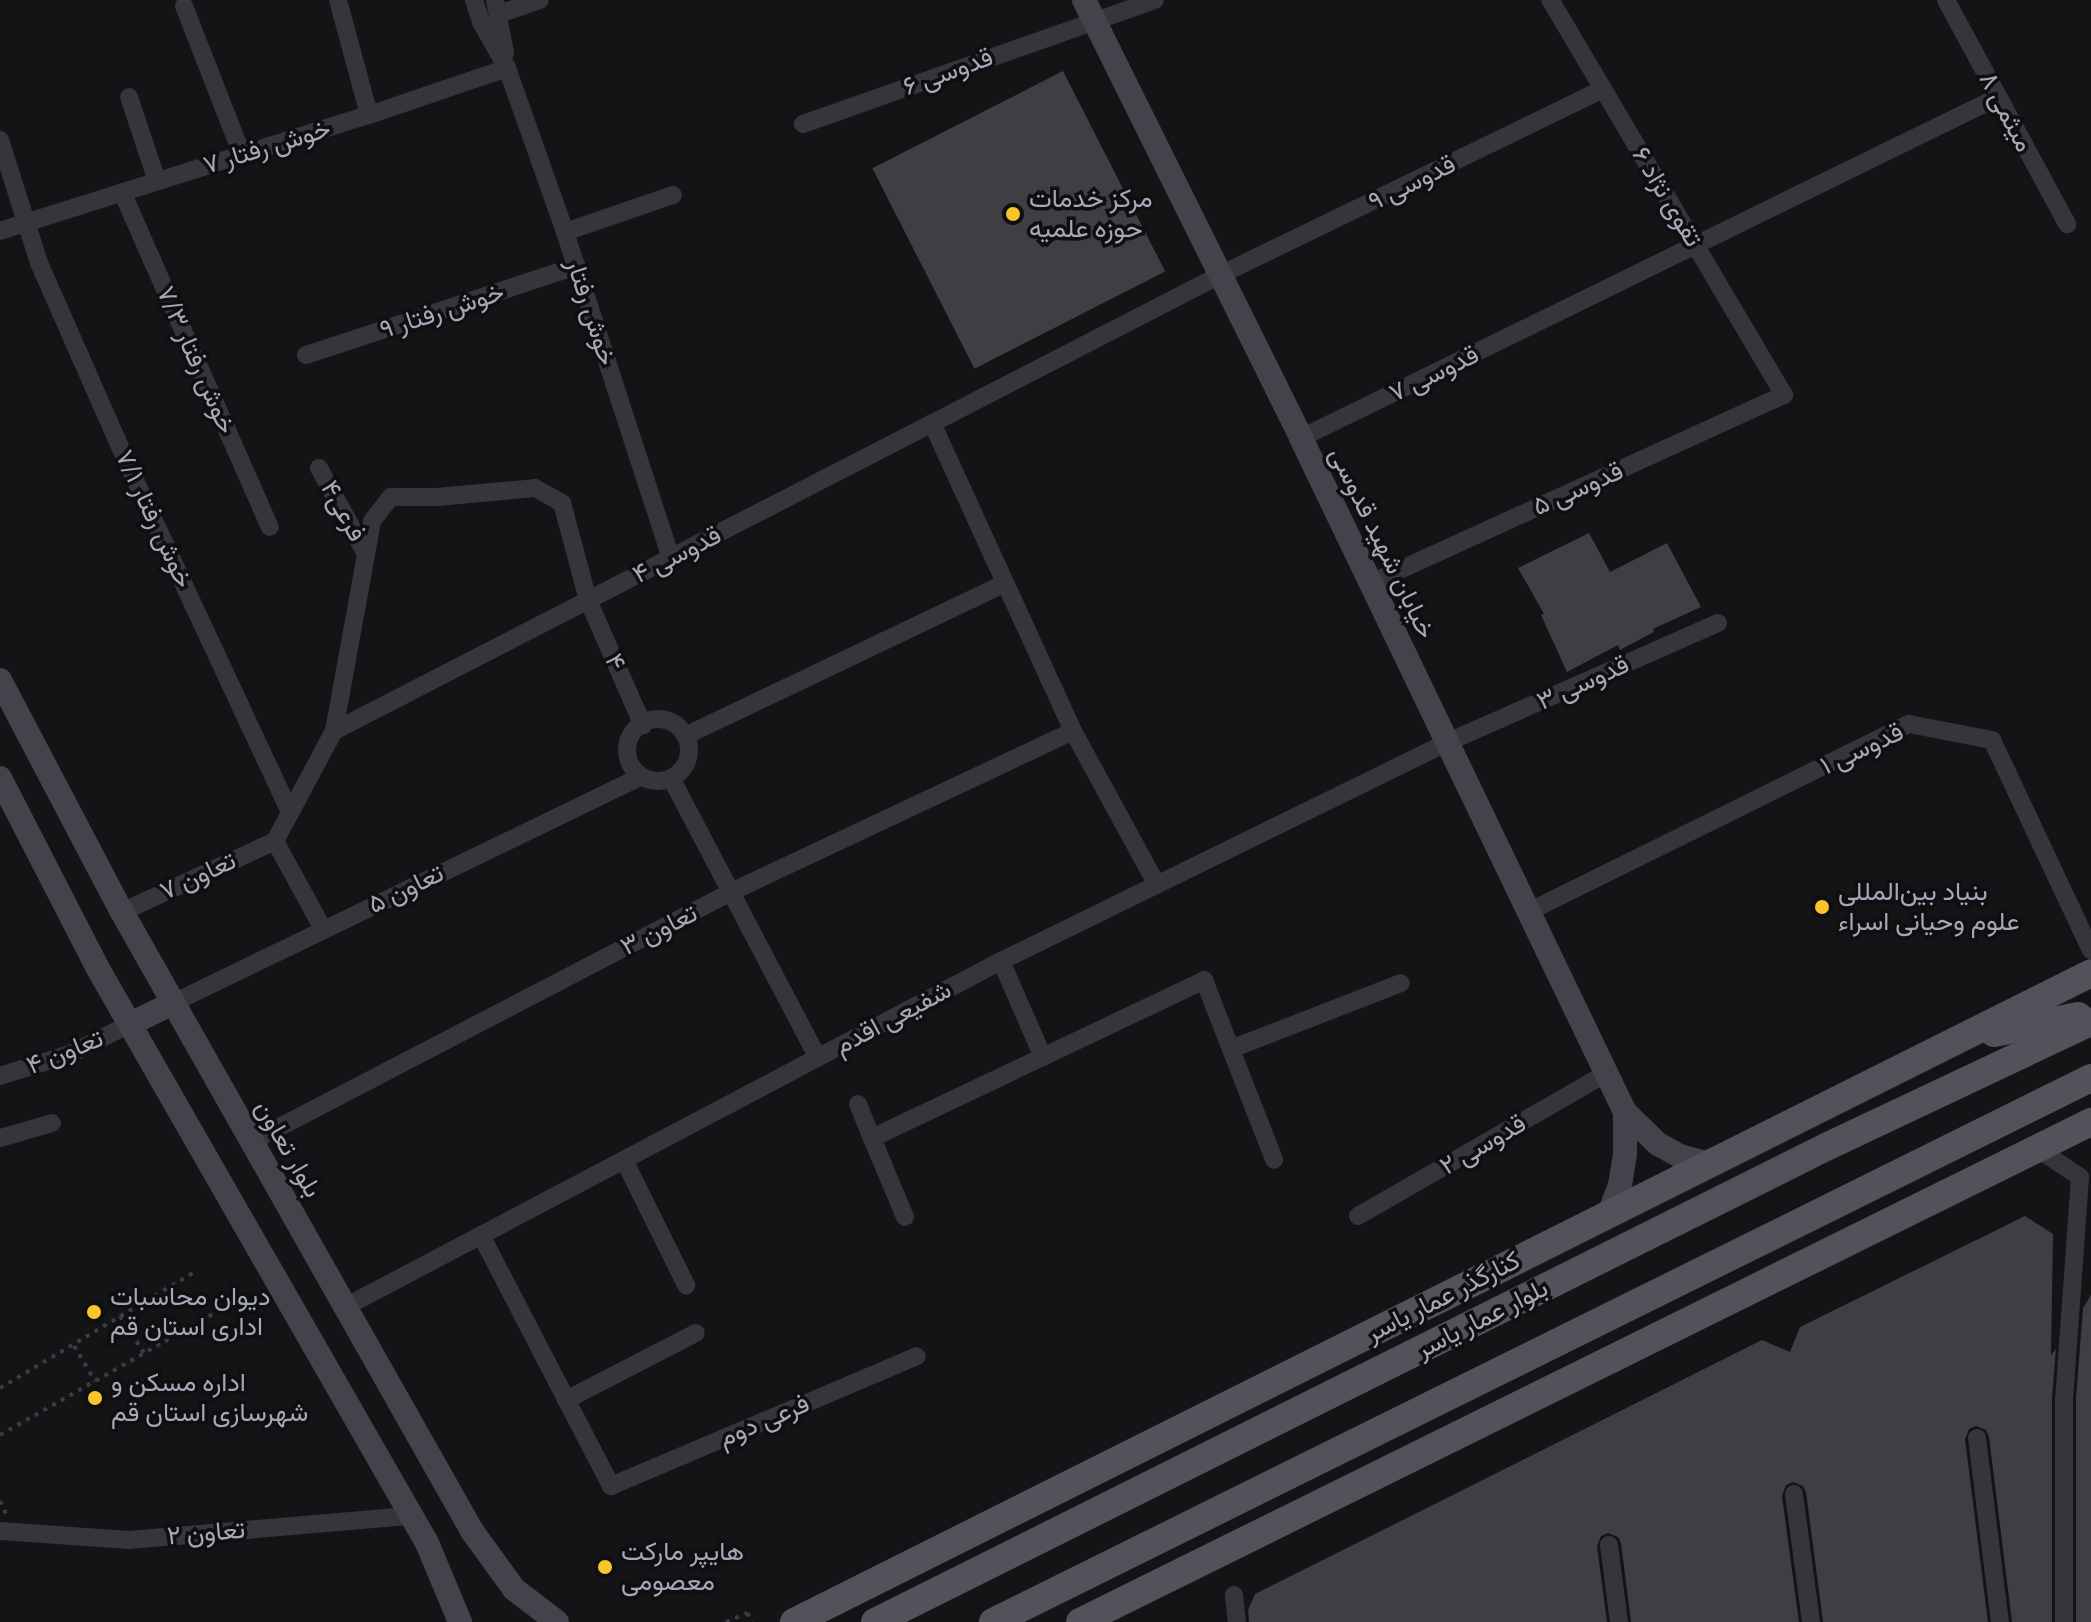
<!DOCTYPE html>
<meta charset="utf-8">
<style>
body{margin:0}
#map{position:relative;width:2091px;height:1622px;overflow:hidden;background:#141416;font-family:"Roboto Condensed",Vazirmatn,sans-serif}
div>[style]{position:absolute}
.building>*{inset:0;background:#3e3e43;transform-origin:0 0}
.path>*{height:4px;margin-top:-2px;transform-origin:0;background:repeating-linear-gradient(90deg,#3b3c42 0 4px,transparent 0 10px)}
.street>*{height:18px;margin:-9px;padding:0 9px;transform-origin:9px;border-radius:9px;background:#35353b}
.street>.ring{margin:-9px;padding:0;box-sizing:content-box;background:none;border:18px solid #35353b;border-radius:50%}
.secondary>*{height:24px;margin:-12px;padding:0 12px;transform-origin:12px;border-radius:12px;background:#43444b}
.primary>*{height:28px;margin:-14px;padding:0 14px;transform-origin:14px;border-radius:14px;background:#51525a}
.dots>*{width:22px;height:22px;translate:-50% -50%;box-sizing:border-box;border:4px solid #0f0f11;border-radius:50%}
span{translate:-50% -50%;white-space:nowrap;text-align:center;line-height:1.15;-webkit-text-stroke:7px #0f0f11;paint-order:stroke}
.street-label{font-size:26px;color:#a5a9b7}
.poi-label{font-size:26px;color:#a5a9b7}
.left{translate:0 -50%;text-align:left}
</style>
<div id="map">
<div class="building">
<div style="left:1063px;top:71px;width:225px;height:214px;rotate:63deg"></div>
<div style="clip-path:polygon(1589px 533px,1610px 572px,1667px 543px,1701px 607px,1653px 629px,1654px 632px,1620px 650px,1618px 645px,1567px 672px,1541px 615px,1544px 614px,1518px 568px)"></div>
<div style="clip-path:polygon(2025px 1216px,2053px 1234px,2051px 1355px,2056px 1349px,2052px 1398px,2052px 1622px,2012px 1622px,1989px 1437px,1986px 1430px,1976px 1426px,1969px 1429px,1965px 1439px,1988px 1622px,1823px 1622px,1806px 1492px,1803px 1486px,1793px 1482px,1786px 1485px,1782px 1496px,1799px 1622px,1631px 1622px,1621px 1543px,1618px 1537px,1608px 1533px,1601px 1536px,1597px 1546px,1607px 1622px,1249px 1622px,1248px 1610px,1255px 1594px,1762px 1340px,1790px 1352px,1800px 1327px)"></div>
<div style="clip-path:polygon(2091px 1295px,2091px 1622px,2076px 1622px,2076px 1398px,2083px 1308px)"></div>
</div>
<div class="path">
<div style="left:120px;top:1316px;width:44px;rotate:57deg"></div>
<div style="left:74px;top:1346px;width:41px;rotate:59deg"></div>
<div style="left:0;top:1388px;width:228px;rotate:-30.8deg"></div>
<div style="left:0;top:1435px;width:253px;rotate:-29.6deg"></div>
<div style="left:0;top:1501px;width:14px;rotate:65deg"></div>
<div style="left:726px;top:1622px;width:23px;rotate:-23deg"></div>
<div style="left:747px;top:1613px;width:10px;rotate:61deg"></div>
</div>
<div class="street">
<div style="left:338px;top:0;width:119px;rotate:74.9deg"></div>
<div style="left:474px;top:0;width:23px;rotate:72deg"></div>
<div style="left:481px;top:22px;width:53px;rotate:60.5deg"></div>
<div style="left:507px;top:68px;width:174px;rotate:70.5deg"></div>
<div style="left:565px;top:232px;width:343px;rotate:72deg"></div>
<div style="left:495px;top:0;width:54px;rotate:79.3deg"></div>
<div style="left:1946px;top:0;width:255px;rotate:61.6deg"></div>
<div style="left:184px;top:6px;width:160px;rotate:68.7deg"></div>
<div style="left:499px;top:14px;width:43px;rotate:-18.9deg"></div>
<div style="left:129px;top:97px;width:89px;rotate:71.6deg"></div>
<div style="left:803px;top:124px;width:373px;rotate:-19.4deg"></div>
<div style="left:0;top:140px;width:129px;rotate:72.4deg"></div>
<div style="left:39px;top:263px;width:223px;rotate:66.2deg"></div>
<div style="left:129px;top:467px;width:381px;rotate:65deg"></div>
<div style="left:122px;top:192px;width:366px;rotate:66.2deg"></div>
<div style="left:0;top:231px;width:387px;rotate:-17.5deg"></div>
<div style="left:369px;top:115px;width:146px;rotate:-18.8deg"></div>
<div style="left:565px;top:232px;width:114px;rotate:-18.9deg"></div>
<div style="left:306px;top:355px;width:285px;rotate:-18.2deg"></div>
<div style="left:932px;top:423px;width:339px;rotate:65.4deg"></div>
<div style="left:1073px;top:731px;width:175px;rotate:61.4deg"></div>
<div style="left:1301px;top:438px;width:776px;rotate:-26.07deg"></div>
<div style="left:319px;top:468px;width:98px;rotate:61.3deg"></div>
<div style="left:1371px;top:583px;width:454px;rotate:-24.5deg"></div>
<div style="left:1784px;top:395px;width:459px;rotate:-120.6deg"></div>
<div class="ring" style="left:627px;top:719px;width:44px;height:44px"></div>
<div style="left:334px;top:731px;width:213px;rotate:-79.7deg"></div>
<div style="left:372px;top:521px;width:31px;rotate:-52deg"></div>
<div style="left:391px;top:497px;width:46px"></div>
<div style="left:437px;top:497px;width:98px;rotate:-5.2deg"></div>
<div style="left:535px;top:488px;width:31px;rotate:29deg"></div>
<div style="left:562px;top:503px;width:100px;rotate:75deg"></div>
<div style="left:588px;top:600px;width:137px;rotate:66.3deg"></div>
<div style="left:685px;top:736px;width:352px;rotate:-25.5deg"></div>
<div style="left:671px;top:778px;width:316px;rotate:62.3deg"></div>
<div style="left:1530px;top:911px;width:423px;rotate:-26.3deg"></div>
<div style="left:1909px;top:724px;width:85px;rotate:10.9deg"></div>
<div style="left:1992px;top:740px;width:232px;rotate:64.8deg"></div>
<div style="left:122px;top:912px;width:169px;rotate:-24.9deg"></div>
<div style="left:323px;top:929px;width:100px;rotate:-118.6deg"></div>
<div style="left:275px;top:841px;width:125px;rotate:-61.8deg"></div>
<div style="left:334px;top:731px;width:996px;rotate:-27.23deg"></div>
<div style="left:1220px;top:275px;width:426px;rotate:-25.9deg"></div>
<div style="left:1001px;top:961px;width:105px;rotate:66.4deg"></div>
<div style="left:173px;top:1003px;width:519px;rotate:-25.82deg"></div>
<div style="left:1231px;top:1049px;width:182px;rotate:-21.2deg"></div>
<div style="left:0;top:1076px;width:73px;rotate:-17.4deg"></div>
<div style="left:70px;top:1054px;width:67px;rotate:-26.6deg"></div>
<div style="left:858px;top:1104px;width:37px;rotate:68deg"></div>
<div style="left:0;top:1138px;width:54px;rotate:-16.1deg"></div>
<div style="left:251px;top:1142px;width:541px;rotate:-27.51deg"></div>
<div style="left:731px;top:892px;width:378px;rotate:-25.2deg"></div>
<div style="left:2038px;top:1149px;width:50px;rotate:33.7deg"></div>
<div style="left:2080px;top:1177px;width:222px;rotate:94.1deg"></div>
<div style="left:2064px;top:1398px;width:224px;rotate:90deg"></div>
<div style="left:624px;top:1160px;width:140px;rotate:63.6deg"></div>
<div style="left:1358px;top:1216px;width:287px;rotate:-29.9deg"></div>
<div style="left:905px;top:1217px;width:86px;rotate:-112.7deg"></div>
<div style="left:872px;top:1138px;width:368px;rotate:-25.4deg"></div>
<div style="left:1204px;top:980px;width:193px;rotate:68.7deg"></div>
<div style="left:481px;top:1235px;width:283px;rotate:62.6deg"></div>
<div style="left:611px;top:1486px;width:332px;rotate:-23deg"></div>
<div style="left:345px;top:1307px;width:742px;rotate:-27.81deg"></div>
<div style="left:1001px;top:961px;width:498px;rotate:-26.1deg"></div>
<div style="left:1448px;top:742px;width:295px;rotate:-23.8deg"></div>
<div style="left:566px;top:1400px;width:146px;rotate:-27.3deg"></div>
<div style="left:1977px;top:1438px;width:185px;rotate:82.9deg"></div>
<div style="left:1794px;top:1494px;width:129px;rotate:82.4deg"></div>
<div style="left:0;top:1531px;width:129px;rotate:4deg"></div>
<div style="left:129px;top:1540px;width:283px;rotate:-4.9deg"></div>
<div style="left:1609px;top:1545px;width:78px;rotate:82.6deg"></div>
<div style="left:1234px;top:1595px;width:27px;rotate:84deg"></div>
</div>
<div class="secondary">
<div style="left:1084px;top:0;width:489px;rotate:63.6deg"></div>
<div style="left:1301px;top:438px;width:748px;rotate:64.33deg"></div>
<div style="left:1625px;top:1112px;width:42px;rotate:90deg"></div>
<div style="left:1625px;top:1154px;width:31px;rotate:99deg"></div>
<div style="left:1620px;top:1185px;width:31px;rotate:111deg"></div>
<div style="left:0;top:680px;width:262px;rotate:62.3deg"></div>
<div style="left:122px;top:912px;width:711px;rotate:60.51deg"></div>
<div style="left:472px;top:1531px;width:72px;rotate:54.1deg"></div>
<div style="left:514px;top:1589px;width:54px;rotate:37.5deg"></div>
<div style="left:0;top:778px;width:212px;rotate:62.8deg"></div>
<div style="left:97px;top:967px;width:664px;rotate:60.19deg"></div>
<div style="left:427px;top:1543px;width:86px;rotate:67.3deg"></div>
<div style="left:130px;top:1024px;width:48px;rotate:-26deg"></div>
<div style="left:1625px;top:1112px;width:46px;rotate:44.1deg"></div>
<div style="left:1658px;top:1144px;width:25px;rotate:29deg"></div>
<div style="left:1680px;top:1156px;width:30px;rotate:15deg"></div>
</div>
<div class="primary">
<div style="left:1994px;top:1033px;width:86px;rotate:-11.4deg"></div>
<div style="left:794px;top:1622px;width:1450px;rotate:-26.58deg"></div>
<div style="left:875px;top:1622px;width:1063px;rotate:-26.54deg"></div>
<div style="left:1826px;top:1147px;width:293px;rotate:-25.3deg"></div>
<div style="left:993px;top:1622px;width:1225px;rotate:-26.36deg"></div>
<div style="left:1080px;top:1622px;width:1128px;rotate:-26.32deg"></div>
</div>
<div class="dots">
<div style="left:1013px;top:214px;background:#f8c52a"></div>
<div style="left:1822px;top:907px;background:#f8c52a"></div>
<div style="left:94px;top:1312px;background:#f8c52a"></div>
<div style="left:95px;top:1398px;background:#f8c52a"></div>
<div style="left:605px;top:1567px;background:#f8c52a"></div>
</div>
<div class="street-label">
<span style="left:948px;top:72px;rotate:-20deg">قدوسی ۶</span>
<span style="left:2006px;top:112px;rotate:62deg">میثمی ۸</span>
<span style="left:267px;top:147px;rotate:-17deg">خوش رفتار ۷</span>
<span style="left:1412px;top:183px;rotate:-26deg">قدوسی ۹</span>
<span style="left:1667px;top:197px;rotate:59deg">تقوی نژاد ۶</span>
<span style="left:442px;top:311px;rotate:-18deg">خوش رفتار ۹</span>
<span style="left:591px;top:312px;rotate:72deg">خوش رفتار</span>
<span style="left:196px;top:360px;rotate:66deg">خوش رفتار ۷/۳</span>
<span style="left:1434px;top:374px;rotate:-26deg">قدوسی ۷</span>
<span style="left:1578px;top:489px;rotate:-24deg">قدوسی ۵</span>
<span style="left:343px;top:511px;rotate:61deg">فرعی۴</span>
<span style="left:154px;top:519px;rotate:65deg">خوش رفتار ۷/۱</span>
<span style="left:1382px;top:543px;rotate:64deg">خیابان شهید قدوسی</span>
<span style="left:677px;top:555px;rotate:-27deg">قدوسی ۴</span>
<span style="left:615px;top:662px;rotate:66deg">۴</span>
<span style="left:1583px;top:683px;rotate:-24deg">قدوسی ۳</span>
<span style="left:1862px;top:749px;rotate:-25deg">قدوسی ۱</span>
<span style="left:198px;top:876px;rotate:-25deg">تعاون ۷</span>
<span style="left:406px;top:889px;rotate:-26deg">تعاون ۵</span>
<span style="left:659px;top:930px;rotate:-27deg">تعاون ۳</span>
<span style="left:893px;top:1018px;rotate:-28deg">شفیعی اقدم</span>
<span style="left:65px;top:1052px;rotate:-22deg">تعاون ۴</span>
<span style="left:1483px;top:1145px;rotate:-30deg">قدوسی ۲</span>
<span style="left:288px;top:1149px;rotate:60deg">بلوار تعاون</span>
<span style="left:1443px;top:1297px;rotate:-27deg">کنارگذر عمار یاسر</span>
<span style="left:1482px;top:1319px;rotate:-27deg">بلوار عمار یاسر</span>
<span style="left:764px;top:1421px;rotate:-23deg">فرعی دوم</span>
<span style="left:206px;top:1533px;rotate:-5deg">تعاون ۲</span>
</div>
<div class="poi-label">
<span class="left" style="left:1029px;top:214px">مرکز خدمات<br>حوزه علمیه</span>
<span class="left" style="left:1838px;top:907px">بنیاد بین‌المللی<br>علوم وحیانی اسراء</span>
<span class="left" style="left:110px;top:1312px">دیوان محاسبات<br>اداری استان قم</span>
<span class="left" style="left:111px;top:1398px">اداره مسکن و<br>شهرسازی استان قم</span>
<span class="left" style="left:621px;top:1567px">هایپر مارکت<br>معصومی</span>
</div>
</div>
